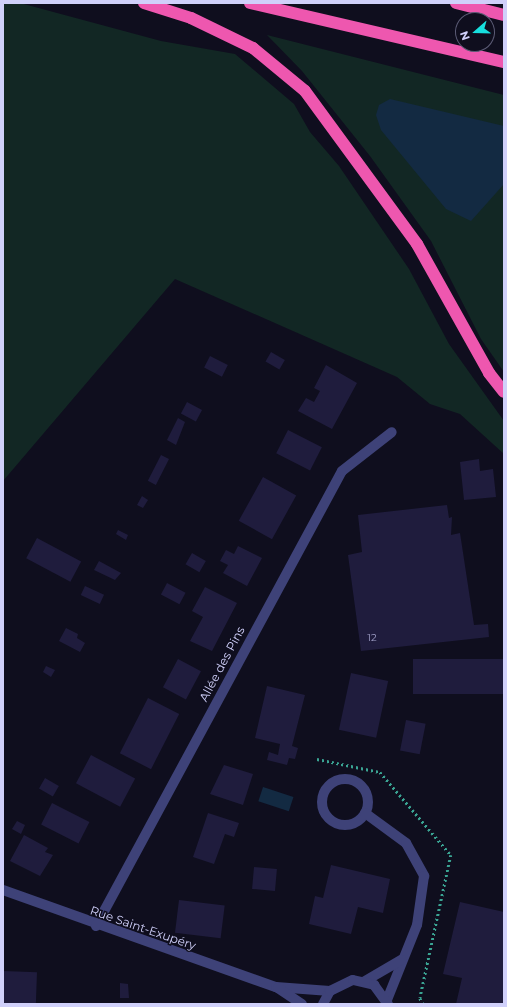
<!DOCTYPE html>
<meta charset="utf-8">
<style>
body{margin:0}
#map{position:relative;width:507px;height:1007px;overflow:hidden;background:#0f0e1e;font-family:Montserrat,sans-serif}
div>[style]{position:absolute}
.green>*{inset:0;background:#122724}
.water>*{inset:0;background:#132a42;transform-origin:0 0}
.building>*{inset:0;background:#1f1c3d;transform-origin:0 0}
.path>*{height:2.5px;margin-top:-1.25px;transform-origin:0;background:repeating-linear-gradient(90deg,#3aa493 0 2px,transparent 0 5px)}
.minor>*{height:10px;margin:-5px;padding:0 5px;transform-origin:5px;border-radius:5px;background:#3e4278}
.minor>.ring{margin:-5px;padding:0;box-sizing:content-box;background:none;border:10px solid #3e4278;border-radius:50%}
.highway>*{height:12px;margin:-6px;padding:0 6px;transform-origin:6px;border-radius:6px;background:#ee57af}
span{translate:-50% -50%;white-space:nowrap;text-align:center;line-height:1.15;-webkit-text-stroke:3px #0f0e1e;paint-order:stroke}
.number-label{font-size:10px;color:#a4a3cb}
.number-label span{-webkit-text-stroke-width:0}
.street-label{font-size:12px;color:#d0d0fa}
.frame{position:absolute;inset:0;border:4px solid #d0d0fa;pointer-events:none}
.north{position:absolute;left:455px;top:12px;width:40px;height:40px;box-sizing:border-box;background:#0f0e1e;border:1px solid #5c5c76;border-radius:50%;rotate:250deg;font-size:11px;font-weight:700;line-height:16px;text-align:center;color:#d0d0fa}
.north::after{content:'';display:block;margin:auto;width:14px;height:18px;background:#17dfde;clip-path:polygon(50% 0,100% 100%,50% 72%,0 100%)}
</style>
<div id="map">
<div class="green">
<div style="clip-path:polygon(3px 3px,20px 3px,161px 41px,235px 54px,294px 104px,310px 132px,339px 166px,409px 269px,449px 344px,504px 421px,504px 454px,460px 414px,430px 404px,397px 377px,175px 279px,3px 481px)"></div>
<div style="clip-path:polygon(267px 35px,504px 95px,504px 372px,481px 339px,431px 241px,370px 156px,302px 71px)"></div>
</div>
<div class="water">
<div style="clip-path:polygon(390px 99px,504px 126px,504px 184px,471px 221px,446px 209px,381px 130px,376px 115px,379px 105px)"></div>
<div style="left:263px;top:787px;width:32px;height:15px;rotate:18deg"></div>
</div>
<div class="building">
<div style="left:271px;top:352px;width:16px;height:11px;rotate:30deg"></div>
<div style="left:210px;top:356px;width:20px;height:13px;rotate:27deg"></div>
<div style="clip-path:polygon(326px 365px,357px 383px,332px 429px,298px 411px,306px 398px,314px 402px,320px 391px,314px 388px)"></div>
<div style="left:187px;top:402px;width:17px;height:13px;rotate:28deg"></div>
<div style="clip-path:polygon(178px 418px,185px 422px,176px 445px,167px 440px)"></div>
<div style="left:288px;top:430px;width:38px;height:26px;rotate:27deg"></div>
<div style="left:161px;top:455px;width:9px;height:29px;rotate:27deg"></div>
<div style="clip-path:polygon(479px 459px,480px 471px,493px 469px,496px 497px,464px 500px,460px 462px)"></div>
<div style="left:263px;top:477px;width:38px;height:50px;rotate:29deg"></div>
<div style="clip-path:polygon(142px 496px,148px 500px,143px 508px,137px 505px)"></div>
<div style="clip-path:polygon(447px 505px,449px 518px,452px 517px,451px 535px,460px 533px,474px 625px,488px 624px,489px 637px,361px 651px,348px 555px,362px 552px,358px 515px)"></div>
<div style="clip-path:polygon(118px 530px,128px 535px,126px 540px,116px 534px)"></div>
<div style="left:37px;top:538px;width:50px;height:23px;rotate:28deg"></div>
<div style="clip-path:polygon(238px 546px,262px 558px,247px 586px,223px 573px,228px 565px,220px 561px,226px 550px,234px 554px)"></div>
<div style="left:192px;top:553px;width:16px;height:13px;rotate:30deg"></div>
<div style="clip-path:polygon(99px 561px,121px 573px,115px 580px,94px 570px)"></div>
<div style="left:167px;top:583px;width:21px;height:13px;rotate:28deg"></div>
<div style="left:85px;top:586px;width:21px;height:10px;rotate:25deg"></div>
<div style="clip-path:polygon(205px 587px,237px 603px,212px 651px,190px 641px,203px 617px,192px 611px)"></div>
<div style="clip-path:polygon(66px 628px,78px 634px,77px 638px,85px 643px,80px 652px,59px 641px)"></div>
<div style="left:178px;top:659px;width:26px;height:32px;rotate:28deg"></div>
<div style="left:504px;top:659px;width:35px;height:91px;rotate:90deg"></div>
<div style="clip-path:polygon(46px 666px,55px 670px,51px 677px,43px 672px)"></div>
<div style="left:351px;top:673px;width:38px;height:58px;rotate:12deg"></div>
<div style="clip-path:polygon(267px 686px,305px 695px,292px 746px,298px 748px,295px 759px,289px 758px,287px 765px,267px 760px,269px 752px,278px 755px,280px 744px,255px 738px)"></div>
<div style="left:148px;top:698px;width:35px;height:62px;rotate:27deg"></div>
<div style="left:406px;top:720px;width:20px;height:31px;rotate:11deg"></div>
<div style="left:91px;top:755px;width:50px;height:32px;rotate:28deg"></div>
<div style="clip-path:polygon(224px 765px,253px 774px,243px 805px,210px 794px)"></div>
<div style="left:45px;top:778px;width:16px;height:12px;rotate:30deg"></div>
<div style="left:52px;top:803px;width:42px;height:24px;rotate:27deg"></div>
<div style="clip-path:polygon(208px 813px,239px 823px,234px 837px,225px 834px,214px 864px,193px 857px)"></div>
<div style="clip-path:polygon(17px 821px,25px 825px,21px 834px,12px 829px)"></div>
<div style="clip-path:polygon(24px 835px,48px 848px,45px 852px,53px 855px,40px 876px,10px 861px)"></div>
<div style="clip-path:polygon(331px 865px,390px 879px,383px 913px,358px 907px,351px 934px,309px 924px,315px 896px,323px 898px)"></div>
<div style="left:254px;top:867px;width:23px;height:22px;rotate:5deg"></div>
<div style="left:179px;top:900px;width:46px;height:33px;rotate:7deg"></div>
<div style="clip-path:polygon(460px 902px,504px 912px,504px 1004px,456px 1004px,462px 978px,443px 974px)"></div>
<div style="left:3px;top:971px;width:34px;height:33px;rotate:2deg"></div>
<div style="clip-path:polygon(120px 983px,128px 984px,129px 998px,120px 998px)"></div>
</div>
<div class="path">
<div style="left:317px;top:759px;width:64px;rotate:11.7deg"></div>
<div style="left:380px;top:772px;width:109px;rotate:49.5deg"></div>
<div style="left:451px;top:855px;width:146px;rotate:102.2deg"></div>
<div style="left:420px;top:998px;width:7px;rotate:63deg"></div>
</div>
<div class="minor">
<div class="ring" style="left:322px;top:779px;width:36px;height:36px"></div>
<div style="left:365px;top:813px;width:51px;rotate:36.2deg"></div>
<div style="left:406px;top:843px;width:38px;rotate:61deg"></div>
<div style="left:424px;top:876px;width:49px;rotate:98.1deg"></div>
<div style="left:417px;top:925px;width:81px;rotate:111.8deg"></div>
<div style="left:3px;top:890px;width:290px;rotate:19.6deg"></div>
<div style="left:276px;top:987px;width:54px;rotate:4.2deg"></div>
<div style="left:96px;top:926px;width:517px;rotate:-61.6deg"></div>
<div style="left:342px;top:471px;width:63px;rotate:-38deg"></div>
<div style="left:365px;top:981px;width:42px;rotate:-30.3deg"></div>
<div style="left:278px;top:988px;width:29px;rotate:34deg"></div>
<div style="left:323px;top:1004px;width:15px;rotate:-62deg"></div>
<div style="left:330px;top:991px;width:25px;rotate:-26deg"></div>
<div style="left:353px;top:980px;width:22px;rotate:13deg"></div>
<div style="left:374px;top:985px;width:24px;rotate:54deg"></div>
</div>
<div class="highway">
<div style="left:144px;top:3px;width:49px;rotate:17.7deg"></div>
<div style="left:191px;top:18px;width:69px;rotate:25.8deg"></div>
<div style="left:253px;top:48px;width:67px;rotate:39.6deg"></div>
<div style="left:305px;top:91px;width:190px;rotate:53.8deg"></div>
<div style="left:417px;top:244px;width:148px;rotate:60.8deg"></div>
<div style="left:489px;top:373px;width:24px;rotate:52deg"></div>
<div style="left:250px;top:3px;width:261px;rotate:13.1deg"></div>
<div style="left:456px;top:3px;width:49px;rotate:14deg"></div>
</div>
<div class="number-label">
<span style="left:372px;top:638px">12</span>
</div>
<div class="street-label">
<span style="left:222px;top:664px;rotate:-62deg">Allée des Pins</span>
<span style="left:143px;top:928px;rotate:19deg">Rue Saint-Exupéry</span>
</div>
<div class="frame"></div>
<div class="north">N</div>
</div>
